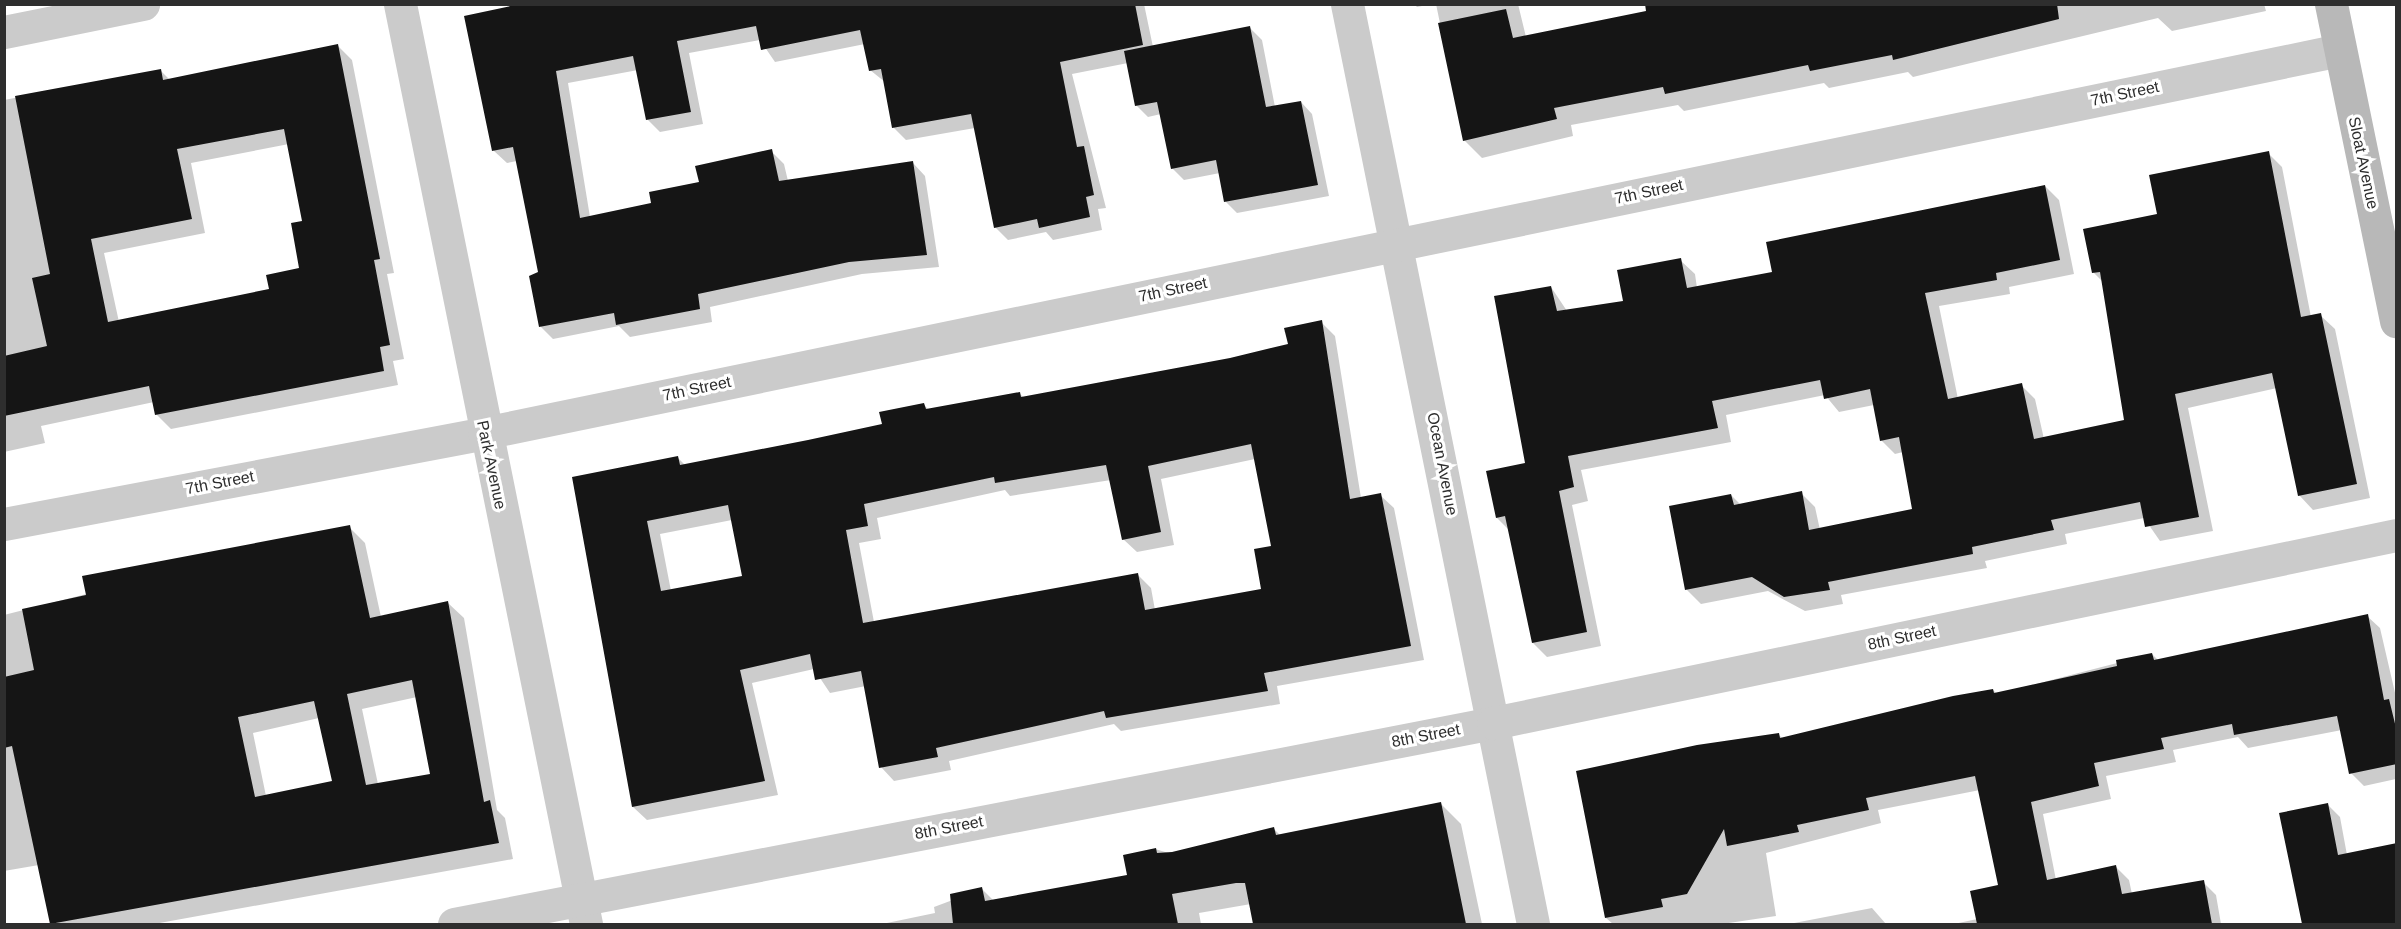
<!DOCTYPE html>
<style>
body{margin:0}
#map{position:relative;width:2401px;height:929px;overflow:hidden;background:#fff;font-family:Helvetica,sans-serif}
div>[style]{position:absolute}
.shadow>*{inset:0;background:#0003}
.building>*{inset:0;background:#151515}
.street>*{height:33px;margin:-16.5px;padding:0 16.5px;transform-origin:16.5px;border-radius:16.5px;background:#cbcbcb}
.secondary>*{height:33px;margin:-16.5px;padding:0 16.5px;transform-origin:16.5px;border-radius:16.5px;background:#b8b8b8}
span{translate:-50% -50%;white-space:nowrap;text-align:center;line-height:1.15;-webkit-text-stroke:6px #fff;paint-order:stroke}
.street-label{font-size:16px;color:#2e2e2e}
.frame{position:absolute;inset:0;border:6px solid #2e2e2e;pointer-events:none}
</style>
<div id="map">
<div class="shadow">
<div style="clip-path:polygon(543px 4px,1144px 4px,1153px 47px,1250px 28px,1262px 40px,1275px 107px,1301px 102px,1312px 114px,1329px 196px,1237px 213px,1226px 202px,1220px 173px,1184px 180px,1172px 168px,1161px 114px,1148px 117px,1136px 105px,1128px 63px,1072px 74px,1106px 208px,1098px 209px,1102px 230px,1053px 240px,1046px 232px,1008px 240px,995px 227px,975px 128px,906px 140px,893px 127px,885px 82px,870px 70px,865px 44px,775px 62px,760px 40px,689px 53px,703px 124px,660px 132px,647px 119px,638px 70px,568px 83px,590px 217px,652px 205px,771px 151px,784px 164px,788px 181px,913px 163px,925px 176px,939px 267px,862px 274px,710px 307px,712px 322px,630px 337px,619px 326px,553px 339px,541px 327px,540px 272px,517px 161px,507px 163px,494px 151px,466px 18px)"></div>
<div style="clip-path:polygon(1414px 4px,1432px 4px,1417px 7px)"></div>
<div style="clip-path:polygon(1436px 4px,1518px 4px,1526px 37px,1648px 12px,1646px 4px,2264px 4px,2266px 11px,2172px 31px,2158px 18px,1913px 77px,1908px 72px,1829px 88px,1824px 83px,1684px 111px,1678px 105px,1571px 125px,1573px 136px,1482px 158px,1464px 140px)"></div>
<div style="clip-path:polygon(evenodd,338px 46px,352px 60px,394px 273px,387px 274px,404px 359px,393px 361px,398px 385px,171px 429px,156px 414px,154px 402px,41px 426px,45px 443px,4px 452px,4px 100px,160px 70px,170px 80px,338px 46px,289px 144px,304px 222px,301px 269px,270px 291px,119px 322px,104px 253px,205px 233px,191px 163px,289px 144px)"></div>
<div style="clip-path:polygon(2268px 153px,2282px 167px,2311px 317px,2320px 315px,2335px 329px,2370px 498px,2313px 510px,2299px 495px,2277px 388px,2188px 408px,2213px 531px,2160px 541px,2144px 518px,2065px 534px,2067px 544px,1985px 561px,1987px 568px,1841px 595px,1843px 604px,1805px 611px,1768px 591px,1701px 604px,1687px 590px,1671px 507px,1731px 495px,1741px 505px,1801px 493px,1815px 507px,1820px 530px,1914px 510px,1903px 452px,1895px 454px,1881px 440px,1874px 405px,1839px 412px,1825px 395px,1726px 415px,1731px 442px,1581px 470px,1588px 501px,1572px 505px,1601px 646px,1547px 657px,1533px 643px,1509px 530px,1497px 518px,1527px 464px,1551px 287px,1567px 311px,1625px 303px,1680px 260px,1695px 274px,1697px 288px,1774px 273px,2045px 186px,2059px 200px,2074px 274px,2009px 287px,2010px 294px,1939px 306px,1958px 399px,2021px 385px,2035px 399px,2044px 439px,2126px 422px,2103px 282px,2093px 272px,2159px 215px)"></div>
<div style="clip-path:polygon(evenodd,1321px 322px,1335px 336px,1361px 498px,1380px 495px,1394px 508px,1424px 660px,1277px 686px,1280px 704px,1121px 731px,1114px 724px,949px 761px,951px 770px,894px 781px,881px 767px,866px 686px,830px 693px,814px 669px,752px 683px,778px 795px,647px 820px,633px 807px,574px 478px,678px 458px,686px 466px,884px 425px,924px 405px,929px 410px,1020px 394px,1024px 398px,1230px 360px,1289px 346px,1321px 322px,1255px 459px,1273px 547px,1263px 591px,1155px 610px,1151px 588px,1137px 574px,874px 622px,859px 543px,881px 539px,877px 518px,1005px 490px,1010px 496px,1111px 480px,1123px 539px,1137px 552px,1174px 545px,1161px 479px,1255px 459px,1321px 322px,732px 520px,743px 578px,671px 591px,660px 534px,732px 520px)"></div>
<div style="clip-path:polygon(evenodd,349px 527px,365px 543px,381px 617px,448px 603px,464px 618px,497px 810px,505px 818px,513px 859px,154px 924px,52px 924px,39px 865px,4px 871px,4px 615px,349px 527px,417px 697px,432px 775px,378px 784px,362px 709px,417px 697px,349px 527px,319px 718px,334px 782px,266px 796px,253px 733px,319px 718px)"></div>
<div style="clip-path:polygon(2367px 616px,2380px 628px,2396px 697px,2396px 779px,2364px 786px,2351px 773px,2342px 730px,2248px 748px,2238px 737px,2173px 750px,2176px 762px,2106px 776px,2111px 799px,2043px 814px,2056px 880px,2116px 867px,2129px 880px,2132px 894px,2203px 882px,2216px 895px,2221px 924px,1954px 924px,1977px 919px,2000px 886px,1980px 790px,1878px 810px,1881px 823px,1766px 853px,1776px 916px,1722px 924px,1613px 924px,1606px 918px,1779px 735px,1783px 739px,1993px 690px,1997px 694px,2152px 654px,2158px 660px)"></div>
<div style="clip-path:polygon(1441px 804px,1461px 824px,1482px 924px,1255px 924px,1251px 904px,1199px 913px,1201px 924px,882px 924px,935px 913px,934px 907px,982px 889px,994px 901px,1129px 876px,1155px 849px,1172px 854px,1274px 829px,1281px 836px)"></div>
<div style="clip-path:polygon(2328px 805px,2340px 817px,2347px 855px,2396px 845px,2396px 924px,2303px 924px,2281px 814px)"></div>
<div style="clip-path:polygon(1872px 908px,1886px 924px,1789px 924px)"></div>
</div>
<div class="building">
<div style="clip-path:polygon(520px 4px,1135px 4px,1143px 45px,1060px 62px,1077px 147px,1084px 146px,1094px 195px,1086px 197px,1090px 217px,1039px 228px,1037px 219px,994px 228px,971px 114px,892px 128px,881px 69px,869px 71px,860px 30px,761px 50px,756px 26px,677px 41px,691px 112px,646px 120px,633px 56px,556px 71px,580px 218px,651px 203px,649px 192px,699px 182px,695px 166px,772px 149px,779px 181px,913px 161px,927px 255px,849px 262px,698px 294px,700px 309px,616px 325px,614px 313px,539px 327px,529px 276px,538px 272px,513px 147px,492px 151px,464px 16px)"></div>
<div style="clip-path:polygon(1645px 4px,2057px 4px,2059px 19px,1893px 60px,1892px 55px,1810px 71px,1808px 65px,1665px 94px,1663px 87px,1554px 108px,1557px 119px,1463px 141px,1438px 23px,1506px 9px,1513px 38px,1646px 11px)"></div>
<div style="clip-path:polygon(1250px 26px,1266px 107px,1301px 101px,1318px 185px,1224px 202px,1216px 160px,1171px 169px,1157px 102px,1135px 106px,1124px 51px)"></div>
<div style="clip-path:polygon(evenodd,338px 44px,380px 259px,374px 260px,390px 345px,380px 347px,384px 371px,155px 415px,149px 386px,4px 416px,4px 356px,47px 346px,32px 278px,50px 274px,15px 96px,161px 69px,163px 80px,338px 44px,284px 129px,302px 221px,291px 223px,299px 268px,266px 275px,269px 289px,108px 322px,91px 239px,192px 219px,177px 149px,284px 129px)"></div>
<div style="clip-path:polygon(2269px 151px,2301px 317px,2321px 313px,2357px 484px,2298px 496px,2272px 373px,2175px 394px,2199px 517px,2145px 527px,2140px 502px,2051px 520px,2054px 530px,1972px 547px,1973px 554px,1828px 582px,1830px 590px,1784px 597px,1752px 577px,1685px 590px,1669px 506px,1731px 494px,1734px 505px,1802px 491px,1809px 530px,1912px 509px,1899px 437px,1880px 441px,1870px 389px,1824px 399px,1820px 380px,1712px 401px,1718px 428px,1568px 456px,1574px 487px,1559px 491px,1587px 632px,1532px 643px,1505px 516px,1496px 518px,1486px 471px,1525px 463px,1494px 296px,1551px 286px,1557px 311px,1623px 301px,1617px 270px,1681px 258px,1687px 288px,1772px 272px,1766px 242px,2045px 185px,2060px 260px,1996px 273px,1997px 280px,1925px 293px,1948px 399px,2022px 383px,2034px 439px,2124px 420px,2100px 272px,2092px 273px,2083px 229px,2157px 214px,2149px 175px)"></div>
<div style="clip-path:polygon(evenodd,1322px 320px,1350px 499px,1381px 493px,1411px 646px,1264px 673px,1268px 691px,1106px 718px,1104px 711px,936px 748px,938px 757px,879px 768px,861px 671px,815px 680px,810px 654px,740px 670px,765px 781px,632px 807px,572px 477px,678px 456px,680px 465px,808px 440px,882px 424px,879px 412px,924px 403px,926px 409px,1020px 392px,1021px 397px,1230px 358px,1288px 344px,1284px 328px,1322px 320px,1251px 444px,1271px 546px,1254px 549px,1261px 589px,1145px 610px,1138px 573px,863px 623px,846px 530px,868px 526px,864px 504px,994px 477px,995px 483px,1106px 465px,1122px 540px,1161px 532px,1148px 466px,1251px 444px,1322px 320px,728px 505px,742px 576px,661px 591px,647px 521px,728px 505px)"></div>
<div style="clip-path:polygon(evenodd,350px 525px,370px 618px,448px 601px,484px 802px,490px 800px,499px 843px,50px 924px,12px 746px,4px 748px,4px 677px,34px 670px,22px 609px,86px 595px,82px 576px,350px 525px,412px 680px,430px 774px,366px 785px,347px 694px,412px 680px,350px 525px,314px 701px,332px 781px,255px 797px,238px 717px,314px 701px)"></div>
<div style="clip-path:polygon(2368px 614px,2384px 700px,2389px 699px,2397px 732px,2397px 764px,2349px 774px,2337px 716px,2234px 735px,2232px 724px,2161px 738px,2164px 749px,2094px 763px,2099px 786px,2031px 802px,2047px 880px,2116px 865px,2122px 894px,2204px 880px,2212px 924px,1977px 924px,1970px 891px,1998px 885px,1975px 776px,1866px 798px,1869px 810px,1797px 825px,1799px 832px,1727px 846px,1724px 829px,1687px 894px,1661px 899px,1663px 907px,1605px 918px,1576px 771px,1697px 745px,1779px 733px,1780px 738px,1953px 696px,1993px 689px,1994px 693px,2117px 666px,2116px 660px,2152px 653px,2154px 660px)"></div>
<div style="clip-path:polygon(1441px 802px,1466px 924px,1253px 924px,1245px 883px,1236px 883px,1172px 894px,1178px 924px,953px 924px,950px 894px,982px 887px,985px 901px,1127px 875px,1123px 855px,1156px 848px,1157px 853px,1172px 852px,1274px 827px,1276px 835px)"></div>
<div style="clip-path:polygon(2328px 803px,2338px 855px,2397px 843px,2397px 924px,2302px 924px,2279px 813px)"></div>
</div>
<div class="street">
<div style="left:400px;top:4px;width:939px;rotate:78.57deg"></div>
<div style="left:1347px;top:4px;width:939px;rotate:78.57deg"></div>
<div style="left:4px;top:32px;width:142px;rotate:-11.4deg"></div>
<div style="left:4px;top:524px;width:489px;rotate:-10.7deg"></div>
<div style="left:484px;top:433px;width:1895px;rotate:-11.66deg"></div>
<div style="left:454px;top:924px;width:1058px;rotate:-10.95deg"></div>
<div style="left:1493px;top:723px;width:922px;rotate:-11.76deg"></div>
</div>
<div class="secondary">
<div style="left:2331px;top:4px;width:324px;rotate:78.4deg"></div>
</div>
<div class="street-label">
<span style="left:2125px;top:94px;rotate:-12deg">7th Street</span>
<span style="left:2363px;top:163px;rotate:78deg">Sloat Avenue</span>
<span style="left:1649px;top:192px;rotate:-12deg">7th Street</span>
<span style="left:1173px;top:290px;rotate:-12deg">7th Street</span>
<span style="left:697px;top:389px;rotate:-12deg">7th Street</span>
<span style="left:1442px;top:464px;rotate:79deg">Ocean Avenue</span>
<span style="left:491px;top:465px;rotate:78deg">Park Avenue</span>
<span style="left:220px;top:483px;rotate:-11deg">7th Street</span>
<span style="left:1902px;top:638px;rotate:-12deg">8th Street</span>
<span style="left:1426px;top:736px;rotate:-11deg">8th Street</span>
<span style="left:949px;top:828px;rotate:-11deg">8th Street</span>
</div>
<div class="frame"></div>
</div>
